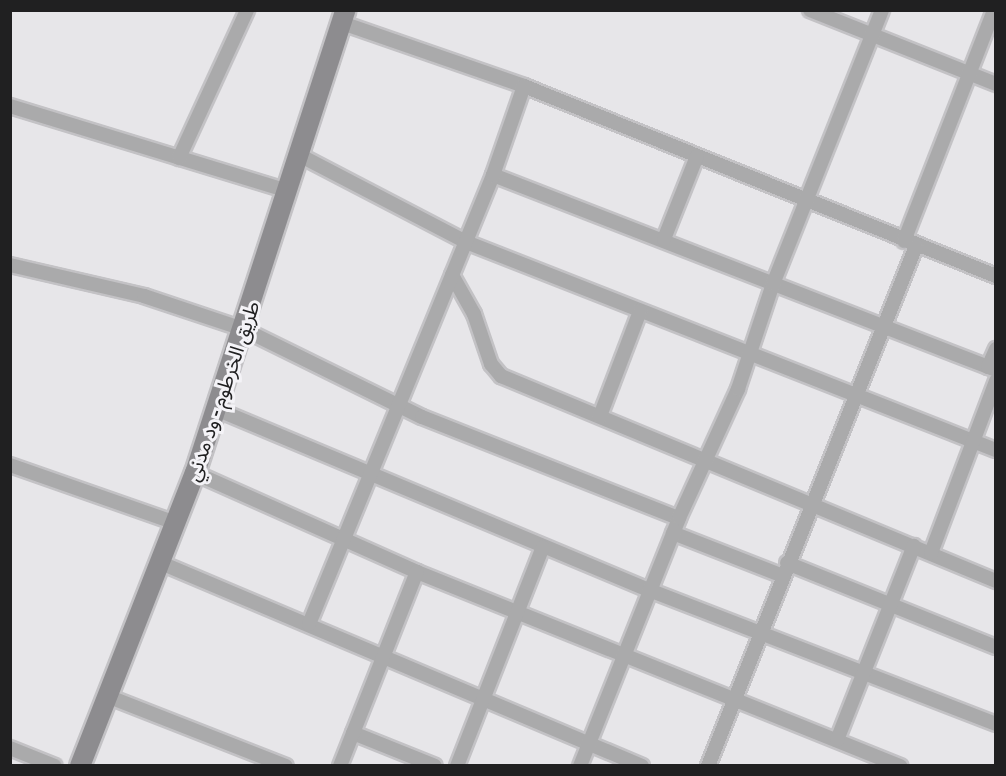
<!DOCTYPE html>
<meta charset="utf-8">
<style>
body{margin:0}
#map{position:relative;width:1006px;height:776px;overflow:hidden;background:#e7e6e9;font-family:"Archivo Narrow","Noto Sans Arabic",sans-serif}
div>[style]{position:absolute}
.roads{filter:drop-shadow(2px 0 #c3c2c5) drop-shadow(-2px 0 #c3c2c5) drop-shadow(0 2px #c3c2c5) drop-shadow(0 -2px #c3c2c5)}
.street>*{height:14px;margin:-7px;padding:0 7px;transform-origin:7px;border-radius:7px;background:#aaaaab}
.secondary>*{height:20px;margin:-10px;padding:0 10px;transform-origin:10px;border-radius:10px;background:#8d8c8f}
span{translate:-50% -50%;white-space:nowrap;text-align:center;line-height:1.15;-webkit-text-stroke:6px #f4f3f7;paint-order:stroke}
.street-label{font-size:20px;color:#202021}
.frame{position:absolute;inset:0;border:12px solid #202021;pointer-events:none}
</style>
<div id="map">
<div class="roads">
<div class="street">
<div style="left:810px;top:10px;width:200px;rotate:21.7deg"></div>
<div style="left:342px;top:23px;width:193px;rotate:19.1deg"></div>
<div style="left:524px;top:86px;width:509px;rotate:21.93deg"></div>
<div style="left:10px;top:106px;width:291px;rotate:17deg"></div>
<div style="left:301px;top:156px;width:186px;rotate:27.5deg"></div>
<div style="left:466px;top:242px;width:569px;rotate:21.43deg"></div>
<div style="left:179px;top:158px;width:163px;rotate:-65.3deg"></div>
<div style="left:493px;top:175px;width:539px;rotate:21.19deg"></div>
<div style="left:664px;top:239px;width:89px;rotate:-68.3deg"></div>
<div style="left:904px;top:241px;width:248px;rotate:-68.7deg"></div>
<div style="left:10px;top:265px;width:138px;rotate:13deg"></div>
<div style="left:144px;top:296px;width:104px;rotate:18.4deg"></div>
<div style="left:243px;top:329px;width:199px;rotate:26.2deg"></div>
<div style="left:422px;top:417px;width:276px;rotate:21.5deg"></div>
<div style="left:452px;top:275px;width:45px;rotate:60.6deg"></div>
<div style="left:474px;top:314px;width:53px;rotate:71.2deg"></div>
<div style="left:491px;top:364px;width:16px;rotate:50deg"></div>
<div style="left:501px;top:376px;width:536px;rotate:22.5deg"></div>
<div style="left:988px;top:367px;width:20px;rotate:-66deg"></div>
<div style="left:216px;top:409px;width:469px;rotate:22.7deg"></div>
<div style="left:649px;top:590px;width:372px;rotate:21.1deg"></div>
<div style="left:600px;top:416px;width:112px;rotate:-69.1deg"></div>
<div style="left:10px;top:465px;width:176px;rotate:19.3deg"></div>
<div style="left:195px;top:473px;width:243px;rotate:24deg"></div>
<div style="left:417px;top:572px;width:521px;rotate:21.88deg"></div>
<div style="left:673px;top:533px;width:116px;rotate:21.3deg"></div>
<div style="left:931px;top:553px;width:184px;rotate:-69.3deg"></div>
<div style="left:161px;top:563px;width:522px;rotate:22.88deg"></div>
<div style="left:787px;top:563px;width:225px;rotate:21.9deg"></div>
<div style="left:309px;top:624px;width:485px;rotate:-67.7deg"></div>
<div style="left:493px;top:175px;width:94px;rotate:-70.8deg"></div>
<div style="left:107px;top:696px;width:192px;rotate:21.4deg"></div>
<div style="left:353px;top:733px;width:88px;rotate:21.9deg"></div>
<div style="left:837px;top:740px;width:209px;rotate:-68.4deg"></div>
<div style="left:10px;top:748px;width:48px;rotate:21.8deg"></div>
<div style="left:340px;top:766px;width:209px;rotate:-68.4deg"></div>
<div style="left:457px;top:766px;width:235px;rotate:-68.6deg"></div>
<div style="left:580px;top:766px;width:267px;rotate:-68.2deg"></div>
<div style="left:679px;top:518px;width:142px;rotate:-65.4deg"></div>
<div style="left:738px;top:389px;width:111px;rotate:-71.6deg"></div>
<div style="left:773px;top:284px;width:295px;rotate:-68.3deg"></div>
<div style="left:708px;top:766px;width:560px;rotate:-68.2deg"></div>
</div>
<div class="secondary">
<div style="left:80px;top:766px;width:315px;rotate:-68.6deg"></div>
<div style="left:195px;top:473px;width:487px;rotate:-72deg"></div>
</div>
</div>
<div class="street-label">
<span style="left:222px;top:391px;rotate:-71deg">طريق الخرطوم - ود مدني</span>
</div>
<div class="frame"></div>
</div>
